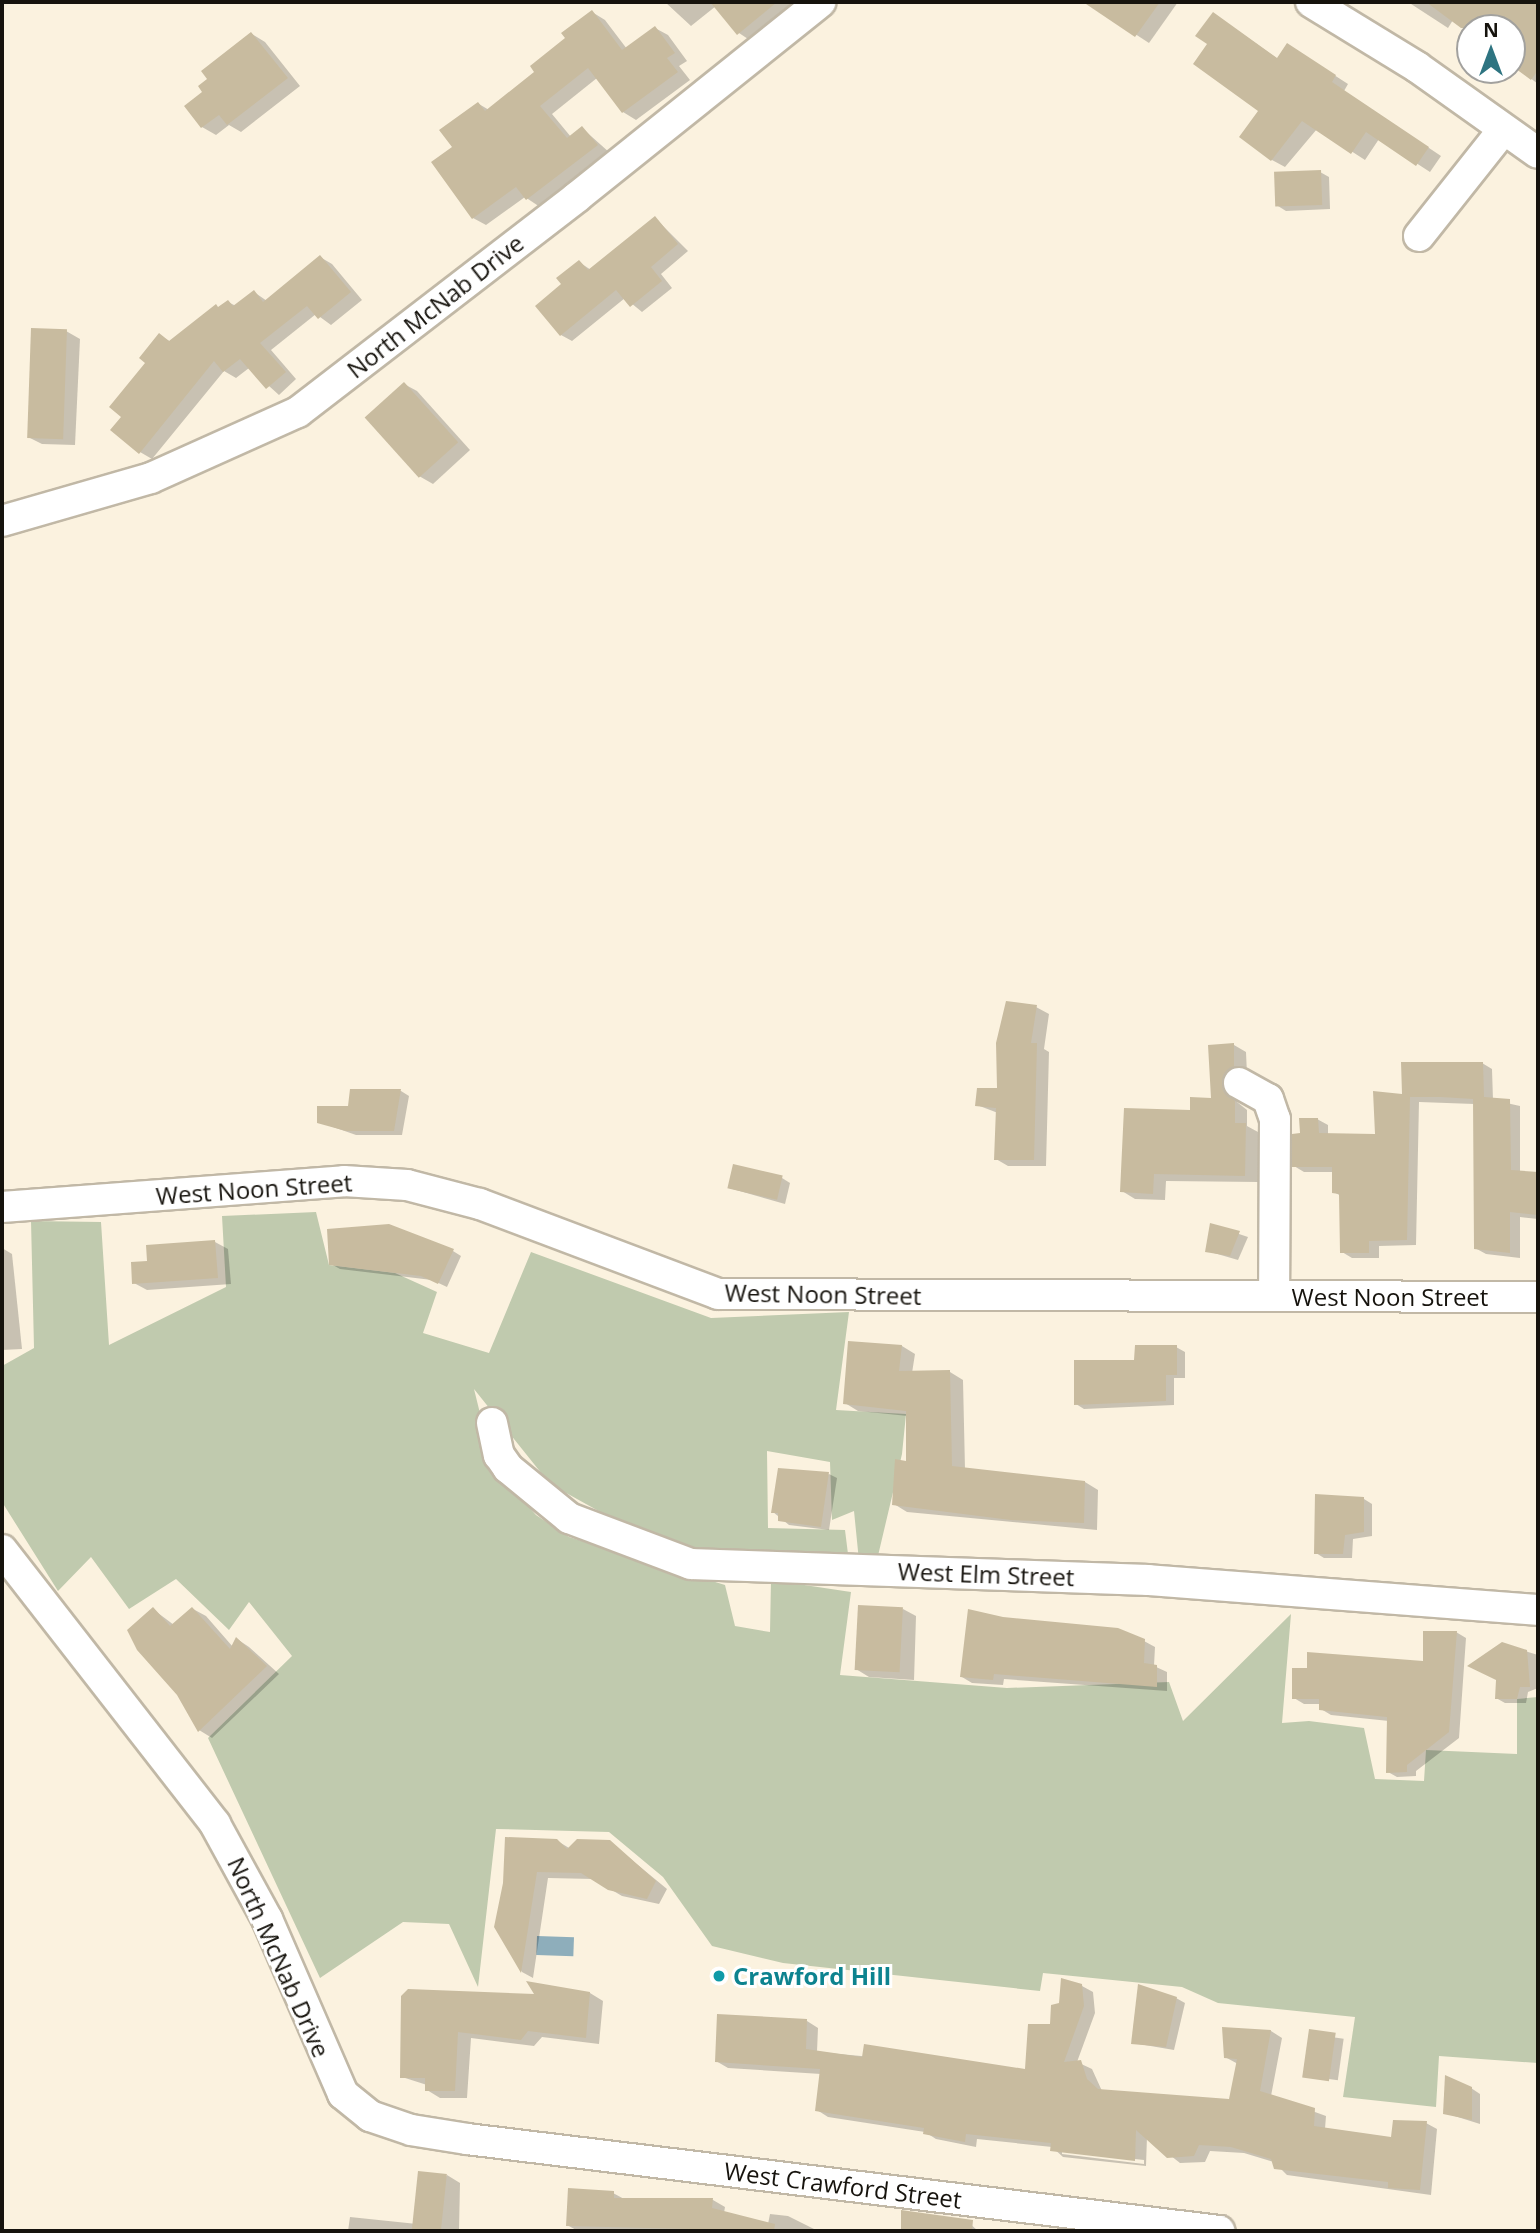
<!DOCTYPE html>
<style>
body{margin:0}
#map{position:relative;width:1540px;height:2233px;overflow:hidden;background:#fbf2df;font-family:"Open Sans",sans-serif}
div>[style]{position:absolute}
.green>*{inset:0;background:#c0caae}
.water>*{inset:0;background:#8eaebb;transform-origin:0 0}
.shadow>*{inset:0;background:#0003;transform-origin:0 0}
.building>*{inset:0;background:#c8bb9f;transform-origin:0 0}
.roads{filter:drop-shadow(2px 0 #c1b8a6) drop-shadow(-2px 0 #c1b8a6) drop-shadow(0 2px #c1b8a6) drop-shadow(0 -2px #c1b8a6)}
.minor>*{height:30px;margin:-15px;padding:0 15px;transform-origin:15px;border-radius:15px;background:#fff}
.dots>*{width:19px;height:19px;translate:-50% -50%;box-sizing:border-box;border:4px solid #fff;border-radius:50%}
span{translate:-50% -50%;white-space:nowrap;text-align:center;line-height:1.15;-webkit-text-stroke:6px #fff;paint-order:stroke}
.street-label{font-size:24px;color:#16130d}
.culture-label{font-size:24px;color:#0d838f;font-weight:700}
.left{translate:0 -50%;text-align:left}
.frame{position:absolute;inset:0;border:4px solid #16130d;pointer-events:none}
.north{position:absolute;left:1456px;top:14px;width:70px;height:70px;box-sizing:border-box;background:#fff;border:2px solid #a2a19e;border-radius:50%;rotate:0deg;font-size:19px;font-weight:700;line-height:28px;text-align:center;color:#16130d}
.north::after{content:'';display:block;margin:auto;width:24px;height:32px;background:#2e7481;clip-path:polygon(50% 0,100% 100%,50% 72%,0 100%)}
</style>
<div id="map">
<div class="green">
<div style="clip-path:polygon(316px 1212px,329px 1265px,395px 1273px,437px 1292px,423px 1333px,489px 1353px,531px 1252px,711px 1318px,849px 1312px,836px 1410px,906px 1414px,902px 1454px,877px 1560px,859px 1561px,854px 1511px,832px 1520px,830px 1462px,767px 1451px,768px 1528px,845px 1530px,848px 1554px,693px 1551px,622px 1524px,550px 1484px,474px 1389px,493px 1466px,536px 1515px,569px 1537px,725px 1585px,735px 1626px,770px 1632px,771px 1580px,851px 1592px,840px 1675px,1007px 1688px,1169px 1682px,1183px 1721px,1291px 1614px,1282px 1723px,1309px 1721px,1364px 1728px,1375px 1779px,1424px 1781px,1426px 1750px,1517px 1754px,1517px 1699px,1538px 1697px,1538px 2063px,1439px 2056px,1436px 2107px,1343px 2097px,1355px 2017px,1218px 2003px,1182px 1987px,1043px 1973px,1040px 1991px,783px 1963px,712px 1946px,663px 1877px,609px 1832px,496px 1829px,478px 1987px,449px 1924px,403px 1922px,320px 1978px,208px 1738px,292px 1656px,249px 1602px,229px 1630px,176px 1579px,129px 1609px,91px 1557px,58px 1591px,2px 1502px,2px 1366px,34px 1348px,31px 1221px,101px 1222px,109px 1345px,226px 1287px,222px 1216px)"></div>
</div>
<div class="water">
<div style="left:537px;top:1936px;width:37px;height:19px;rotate:2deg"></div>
</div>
<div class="shadow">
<div style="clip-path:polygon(665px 2px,797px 2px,751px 41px,739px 33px,716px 6px,691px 26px)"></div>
<div style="clip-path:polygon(1086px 2px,1178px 2px,1149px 43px)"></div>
<div style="clip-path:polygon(1408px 2px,1538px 2px,1538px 84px,1512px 64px,1512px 28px,1470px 28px,1470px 33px,1453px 20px,1448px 28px)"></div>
<div style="clip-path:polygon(592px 12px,605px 20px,627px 49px,655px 28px,668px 35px,687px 61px,679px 66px,690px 80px,636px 120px,623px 112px,597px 78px,552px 114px,571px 137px,582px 128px,610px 153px,540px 207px,525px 197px,486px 225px,473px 218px,454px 147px,479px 104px,489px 110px,536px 72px)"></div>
<div style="clip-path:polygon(1214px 14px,1278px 59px,1300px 53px,1348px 84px,1344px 91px,1441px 156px,1430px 172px,1379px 139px,1365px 160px,1317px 129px,1285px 167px,1272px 160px,1260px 111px,1210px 43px)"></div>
<div style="clip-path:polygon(252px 34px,265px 42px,300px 86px,241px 132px,229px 125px,216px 135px,202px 127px,187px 107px,205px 93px)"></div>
<div style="clip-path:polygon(1320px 172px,1329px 177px,1330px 209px,1286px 211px,1278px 206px)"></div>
<div style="clip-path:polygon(655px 218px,688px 251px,661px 274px,672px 288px,642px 312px,625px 298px,572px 341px,561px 335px,563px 284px,579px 262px,591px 270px)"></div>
<div style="clip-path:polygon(320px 257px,332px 264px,362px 300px,331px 325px,316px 314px,271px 350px,296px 379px,279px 395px,249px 368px,236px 378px,224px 371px,152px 459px,140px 452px,123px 417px,159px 335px,171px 342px,228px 302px,236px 306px,254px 292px,267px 301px)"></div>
<div style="clip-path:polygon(66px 331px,80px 339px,75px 445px,42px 444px,28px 437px)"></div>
<div style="clip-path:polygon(404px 384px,417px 391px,470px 450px,433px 484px,419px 476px,366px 417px)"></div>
<div style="clip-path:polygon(1036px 1007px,1049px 1014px,1044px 1049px,1049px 1052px,1046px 1166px,1008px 1166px,996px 1159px,998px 1113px,977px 1105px,998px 1090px)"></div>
<div style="clip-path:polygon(1234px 1045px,1246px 1052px,1247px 1074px,1234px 1090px,1237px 1102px,1247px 1110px,1247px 1126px,1258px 1132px,1258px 1182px,1166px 1181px,1165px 1200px,1135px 1199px,1122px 1191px,1192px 1112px,1213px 1100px)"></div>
<div style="clip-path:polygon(1482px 1063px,1492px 1069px,1493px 1100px,1520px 1106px,1520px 1172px,1538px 1173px,1538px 1219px,1520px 1217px,1520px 1258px,1486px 1254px,1475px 1248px,1474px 1104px,1419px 1102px,1416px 1245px,1379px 1246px,1379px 1258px,1352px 1258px,1342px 1252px,1341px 1196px,1334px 1192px,1334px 1172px,1304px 1172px,1294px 1166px,1302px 1135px,1317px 1119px,1328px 1125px,1328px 1135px,1377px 1136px,1404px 1096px)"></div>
<div style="clip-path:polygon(351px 1091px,401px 1091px,409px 1096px,402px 1135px,356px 1135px,319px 1122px,349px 1108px)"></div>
<div style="clip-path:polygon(782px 1178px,790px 1183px,785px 1204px,729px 1188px)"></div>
<div style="clip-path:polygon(1212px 1225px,1248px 1237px,1238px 1260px,1207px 1251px)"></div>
<div style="clip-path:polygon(215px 1242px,228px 1249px,231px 1284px,147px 1290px,134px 1283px)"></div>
<div style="clip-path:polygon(2px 1248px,12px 1254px,22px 1349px,2px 1350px)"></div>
<div style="clip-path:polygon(453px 1251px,461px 1256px,447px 1287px,432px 1280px,340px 1269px,331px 1264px)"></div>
<div style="clip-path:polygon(850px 1343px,902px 1346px,915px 1354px,912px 1373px,950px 1372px,963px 1380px,965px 1469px,1085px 1482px,1098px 1490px,1097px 1530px,907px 1512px,894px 1504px,907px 1463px,908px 1416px,858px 1411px,845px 1403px)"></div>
<div style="clip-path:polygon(1176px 1347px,1185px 1352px,1185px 1378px,1174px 1378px,1174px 1405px,1084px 1409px,1076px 1404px,1136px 1361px)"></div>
<div style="clip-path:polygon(829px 1474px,837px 1478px,829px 1530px,789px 1525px,773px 1512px)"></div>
<div style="clip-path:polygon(1364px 1499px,1372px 1504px,1372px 1536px,1353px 1539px,1352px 1558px,1324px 1558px,1316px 1553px)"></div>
<div style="clip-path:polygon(193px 1609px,206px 1616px,233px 1647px,237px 1639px,249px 1647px,279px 1674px,212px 1738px,199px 1730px,178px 1694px,154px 1610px,174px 1625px)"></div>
<div style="clip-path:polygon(903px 1609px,916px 1616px,914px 1680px,869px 1677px,856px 1669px)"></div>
<div style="clip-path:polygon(1003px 1619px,1144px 1641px,1155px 1647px,1154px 1666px,1167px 1672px,1167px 1691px,1004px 1679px,1003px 1685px,972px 1683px,962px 1677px)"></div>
<div style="clip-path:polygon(1456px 1632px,1466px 1638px,1459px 1738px,1416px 1771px,1416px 1776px,1397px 1777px,1388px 1772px,1389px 1721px,1331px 1715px,1321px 1709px,1321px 1704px,1304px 1704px,1294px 1698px,1424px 1663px)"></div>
<div style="clip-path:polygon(1502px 1644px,1538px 1655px,1538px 1688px,1528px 1692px,1526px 1703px,1505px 1703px,1496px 1698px)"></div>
<div style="clip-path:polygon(556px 1840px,569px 1848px,610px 1842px,667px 1889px,659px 1904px,622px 1896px,593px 1879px,548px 1878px,533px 1978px,522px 1972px,496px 1927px)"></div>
<div style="clip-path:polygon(evenodd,1082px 1986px,1093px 1992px,1095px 2013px,1077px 2062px,1092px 2069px,1102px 2091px,1230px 2101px,1238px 2064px,1225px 2057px,1224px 2029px,1271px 2031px,1282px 2038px,1271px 2096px,1326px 2116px,1325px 2129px,1393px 2139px,1426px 2123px,1437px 2129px,1431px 2195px,1287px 2175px,1274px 2162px,1244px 2153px,1210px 2151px,1205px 2162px,1180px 2163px,1147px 2137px,1146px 2166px,1063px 2157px,1052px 2147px,977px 2139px,976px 2147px,936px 2139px,925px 2132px,828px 2117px,817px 2110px,821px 2074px,728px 2068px,716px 2061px,807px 2021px,818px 2028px,817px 2052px,1026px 2071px,1060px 2005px,1082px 1986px,1062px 2151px,1144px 2160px,1144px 2164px,1062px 2154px,1062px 2151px)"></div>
<div style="clip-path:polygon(590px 1993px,603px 2001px,599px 2044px,542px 2037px,534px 2046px,471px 2038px,467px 2098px,440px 2098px,427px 2090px,427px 2085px,402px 2077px,403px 1997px)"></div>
<div style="clip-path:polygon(1176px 1998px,1185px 2003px,1174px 2050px,1133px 2043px)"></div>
<div style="left:1310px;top:2034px;width:34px;height:42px;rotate:8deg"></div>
<div style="clip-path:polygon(1471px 2088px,1480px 2094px,1480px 2124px,1445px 2113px)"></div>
<div style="clip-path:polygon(447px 2175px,460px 2183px,459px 2231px,348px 2231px,350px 2217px,417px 2224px)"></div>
<div style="clip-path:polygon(613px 2193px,626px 2200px,713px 2200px,725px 2207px,724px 2213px,768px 2224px,770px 2214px,788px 2216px,818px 2231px,578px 2231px,567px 2225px)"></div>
<div style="clip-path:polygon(902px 2212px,967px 2221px,978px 2231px,903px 2231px)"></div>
</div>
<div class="building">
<div style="clip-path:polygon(710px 2px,777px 2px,737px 35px)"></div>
<div style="clip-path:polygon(1083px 2px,1160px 2px,1135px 37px)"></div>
<div style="clip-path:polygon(1426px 2px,1538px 2px,1538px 70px,1531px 80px,1512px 66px,1512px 28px,1461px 28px)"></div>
<div style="clip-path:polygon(592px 10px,622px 50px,655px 26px,675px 53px,667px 58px,678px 72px,622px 113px,588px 68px,540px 106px,567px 138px,582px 126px,598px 145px,526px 200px,516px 187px,472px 219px,431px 162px,452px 147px,439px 130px,478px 102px,485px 111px,534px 72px,530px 66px,565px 38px,561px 33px)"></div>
<div style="clip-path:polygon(1213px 12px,1277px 58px,1287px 43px,1336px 75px,1332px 82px,1429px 147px,1416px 166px,1366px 132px,1351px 154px,1302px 121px,1271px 161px,1239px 137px,1258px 111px,1193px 64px,1207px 44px,1195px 36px)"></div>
<div style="clip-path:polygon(251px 32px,288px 78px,227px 125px,219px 115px,201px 128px,184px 106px,202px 92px,198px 86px,207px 79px,201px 71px)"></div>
<div style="left:1321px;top:170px;width:35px;height:47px;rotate:88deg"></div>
<div style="clip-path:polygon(655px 216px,678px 244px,651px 267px,662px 281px,630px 307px,616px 290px,560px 336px,535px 306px,561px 284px,556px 278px,579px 260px,588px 270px)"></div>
<div style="clip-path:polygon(320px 255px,351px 292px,318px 319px,307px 306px,260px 343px,286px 372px,266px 389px,240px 359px,223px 372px,214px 361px,139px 454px,110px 430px,121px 417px,109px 407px,145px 363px,139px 358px,159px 333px,169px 341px,216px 304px,218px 307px,228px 300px,233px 306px,254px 290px,263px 302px)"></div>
<div style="left:31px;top:328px;width:36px;height:110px;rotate:2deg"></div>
<div style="left:404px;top:382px;width:81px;height:53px;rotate:48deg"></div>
<div style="clip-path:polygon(1006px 1001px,1037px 1005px,1031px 1043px,1037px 1043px,1034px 1160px,994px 1160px,996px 1108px,975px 1106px,977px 1088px,997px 1088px,996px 1043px)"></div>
<div style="clip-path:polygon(1234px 1043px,1234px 1067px,1224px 1074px,1222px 1084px,1235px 1101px,1235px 1123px,1246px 1123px,1245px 1176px,1154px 1174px,1153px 1194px,1120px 1192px,1124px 1108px,1190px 1110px,1190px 1097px,1211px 1098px,1208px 1045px)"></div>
<div style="clip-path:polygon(1401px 1062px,1483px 1062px,1484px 1097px,1510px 1099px,1511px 1170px,1538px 1172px,1538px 1215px,1510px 1212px,1510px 1253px,1474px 1249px,1473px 1099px,1441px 1097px,1410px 1097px,1407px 1240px,1369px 1241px,1369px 1253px,1340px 1253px,1339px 1194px,1332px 1193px,1332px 1167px,1292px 1167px,1292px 1134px,1300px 1133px,1299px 1118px,1318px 1118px,1319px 1133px,1375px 1134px,1373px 1091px,1402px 1094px)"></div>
<div style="clip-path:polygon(350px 1089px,401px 1089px,394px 1131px,346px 1131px,317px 1123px,317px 1106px,348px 1106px)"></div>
<div style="left:733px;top:1164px;width:51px;height:25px;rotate:13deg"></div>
<div style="clip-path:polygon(1210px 1223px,1240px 1231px,1230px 1256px,1205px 1252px)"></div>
<div style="clip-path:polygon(389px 1224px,454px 1249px,438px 1284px,421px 1276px,329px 1265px,327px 1229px)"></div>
<div style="clip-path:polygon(215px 1240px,218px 1278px,132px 1284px,131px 1262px,147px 1261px,146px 1245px)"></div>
<div style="clip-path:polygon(848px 1341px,902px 1345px,899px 1371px,950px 1370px,952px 1466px,1085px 1481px,1084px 1523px,1011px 1520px,892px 1505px,895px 1459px,906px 1461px,906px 1411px,843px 1404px)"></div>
<div style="clip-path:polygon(1135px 1345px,1177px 1345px,1177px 1375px,1166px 1375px,1166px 1401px,1074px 1405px,1074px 1360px,1134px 1360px)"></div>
<div style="clip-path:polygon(778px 1468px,829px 1472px,821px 1527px,778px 1521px,778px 1513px,771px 1513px)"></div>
<div style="clip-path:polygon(1315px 1494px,1364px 1497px,1364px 1532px,1345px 1535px,1343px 1554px,1314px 1554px)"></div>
<div style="left:858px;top:1605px;width:45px;height:65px;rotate:3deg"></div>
<div style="clip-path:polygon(153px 1607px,170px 1626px,192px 1607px,230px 1649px,236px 1637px,267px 1666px,198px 1732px,177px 1695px,137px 1650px,127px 1630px)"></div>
<div style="clip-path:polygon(968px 1609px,1003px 1617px,1118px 1628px,1145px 1639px,1144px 1663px,1157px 1665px,1157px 1687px,994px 1674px,993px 1680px,960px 1677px)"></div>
<div style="clip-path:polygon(1423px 1631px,1457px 1631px,1449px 1732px,1407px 1765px,1407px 1772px,1386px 1773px,1387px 1717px,1319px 1710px,1319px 1699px,1292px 1699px,1292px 1668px,1307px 1668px,1307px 1652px,1423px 1661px)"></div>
<div style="clip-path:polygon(1502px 1642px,1527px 1650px,1530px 1687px,1520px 1687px,1517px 1699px,1495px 1699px,1496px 1680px,1467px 1666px)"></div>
<div style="clip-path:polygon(505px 1837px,557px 1839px,567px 1849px,577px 1839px,610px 1840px,656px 1881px,647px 1899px,608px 1890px,581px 1873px,537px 1872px,521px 1973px,494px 1927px,503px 1883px)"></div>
<div style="clip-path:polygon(1061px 1978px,1082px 1984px,1084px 2006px,1064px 2062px,1081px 2060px,1087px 2079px,1098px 2089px,1229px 2099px,1237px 2059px,1224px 2058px,1222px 2027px,1271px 2030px,1260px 2091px,1315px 2108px,1314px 2126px,1391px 2137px,1393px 2120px,1427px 2121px,1420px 2190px,1388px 2188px,1388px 2182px,1274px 2169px,1271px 2159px,1231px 2147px,1199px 2145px,1194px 2156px,1167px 2158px,1136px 2130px,1135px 2161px,1050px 2151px,1051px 2143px,966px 2134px,965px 2142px,923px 2134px,924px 2128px,815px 2111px,820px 2069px,715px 2062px,717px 2014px,807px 2019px,806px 2049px,862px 2057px,864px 2044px,1025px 2069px,1028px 2024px,1050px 2024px,1051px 2005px,1059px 2003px)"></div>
<div style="clip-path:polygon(526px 1981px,590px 1992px,586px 2038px,528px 2031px,521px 2040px,458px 2032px,455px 2091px,425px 2091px,425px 2078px,400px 2078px,401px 1996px,408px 1989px,534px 1994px)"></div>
<div style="clip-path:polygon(1138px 1984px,1177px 1997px,1166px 2047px,1131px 2044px)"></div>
<div style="left:1309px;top:2029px;width:27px;height:49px;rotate:8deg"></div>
<div style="clip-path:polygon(1445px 2075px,1472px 2087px,1472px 2120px,1443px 2114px)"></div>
<div style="left:418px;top:2171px;width:29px;height:60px;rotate:6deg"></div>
<div style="clip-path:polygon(568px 2188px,614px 2191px,614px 2198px,713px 2198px,712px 2208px,775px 2224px,774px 2231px,566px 2226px)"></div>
<div style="clip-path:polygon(901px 2210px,973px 2220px,972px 2231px,901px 2231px)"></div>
</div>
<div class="roads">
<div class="minor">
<div style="left:1311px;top:2px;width:124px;rotate:31.5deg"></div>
<div style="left:1417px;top:67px;width:148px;rotate:35.4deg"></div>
<div style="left:1419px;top:236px;width:135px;rotate:-51.6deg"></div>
<div style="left:2px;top:521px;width:155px;rotate:-16.1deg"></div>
<div style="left:151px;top:478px;width:161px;rotate:-24.2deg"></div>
<div style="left:298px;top:412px;width:352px;rotate:-37.6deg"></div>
<div style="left:577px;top:197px;width:312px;rotate:-38.7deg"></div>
<div style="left:1239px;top:1083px;width:33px;rotate:29deg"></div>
<div style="left:1268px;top:1099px;width:21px;rotate:71deg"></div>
<div style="left:1275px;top:1119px;width:177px;rotate:90.3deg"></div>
<div style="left:2px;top:1207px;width:343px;rotate:-4.3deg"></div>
<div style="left:344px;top:1181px;width:63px;rotate:3.6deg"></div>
<div style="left:407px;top:1185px;width:75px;rotate:14.6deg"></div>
<div style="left:480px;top:1204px;width:254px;rotate:20.7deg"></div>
<div style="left:718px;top:1294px;width:820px;rotate:0.21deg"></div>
<div style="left:492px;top:1423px;width:33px;rotate:78deg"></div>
<div style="left:499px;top:1455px;width:16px;rotate:55deg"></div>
<div style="left:508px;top:1468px;width:79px;rotate:39.3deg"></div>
<div style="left:569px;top:1518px;width:130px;rotate:20.7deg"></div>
<div style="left:691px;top:1564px;width:457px;rotate:2deg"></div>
<div style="left:1148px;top:1580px;width:391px;rotate:4.4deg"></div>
<div style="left:2px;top:1550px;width:347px;rotate:52.1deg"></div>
<div style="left:215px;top:1824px;width:108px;rotate:61.3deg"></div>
<div style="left:267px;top:1919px;width:191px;rotate:66.5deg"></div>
<div style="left:343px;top:2094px;width:35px;rotate:39deg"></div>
<div style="left:370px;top:2116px;width:43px;rotate:18.9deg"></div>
<div style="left:411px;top:2130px;width:57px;rotate:9.1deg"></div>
<div style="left:467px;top:2139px;width:758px;rotate:6.97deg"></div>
</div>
</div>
<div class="dots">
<div style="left:719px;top:1976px;background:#0f9aa8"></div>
</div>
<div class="street-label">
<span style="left:435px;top:306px;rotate:-38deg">North McNab Drive</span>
<span style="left:254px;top:1189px;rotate:-4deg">West Noon Street</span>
<span style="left:823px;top:1294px;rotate:1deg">West Noon Street</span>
<span style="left:1390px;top:1297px">West Noon Street</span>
<span style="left:986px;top:1574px;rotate:2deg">West Elm Street</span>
<span style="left:279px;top:1957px;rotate:66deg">North McNab Drive</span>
<span style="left:843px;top:2185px;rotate:7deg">West Crawford Street</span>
</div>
<div class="culture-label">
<span class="left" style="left:733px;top:1976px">Crawford Hill</span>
</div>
<div class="frame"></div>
<div class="north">N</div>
</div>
